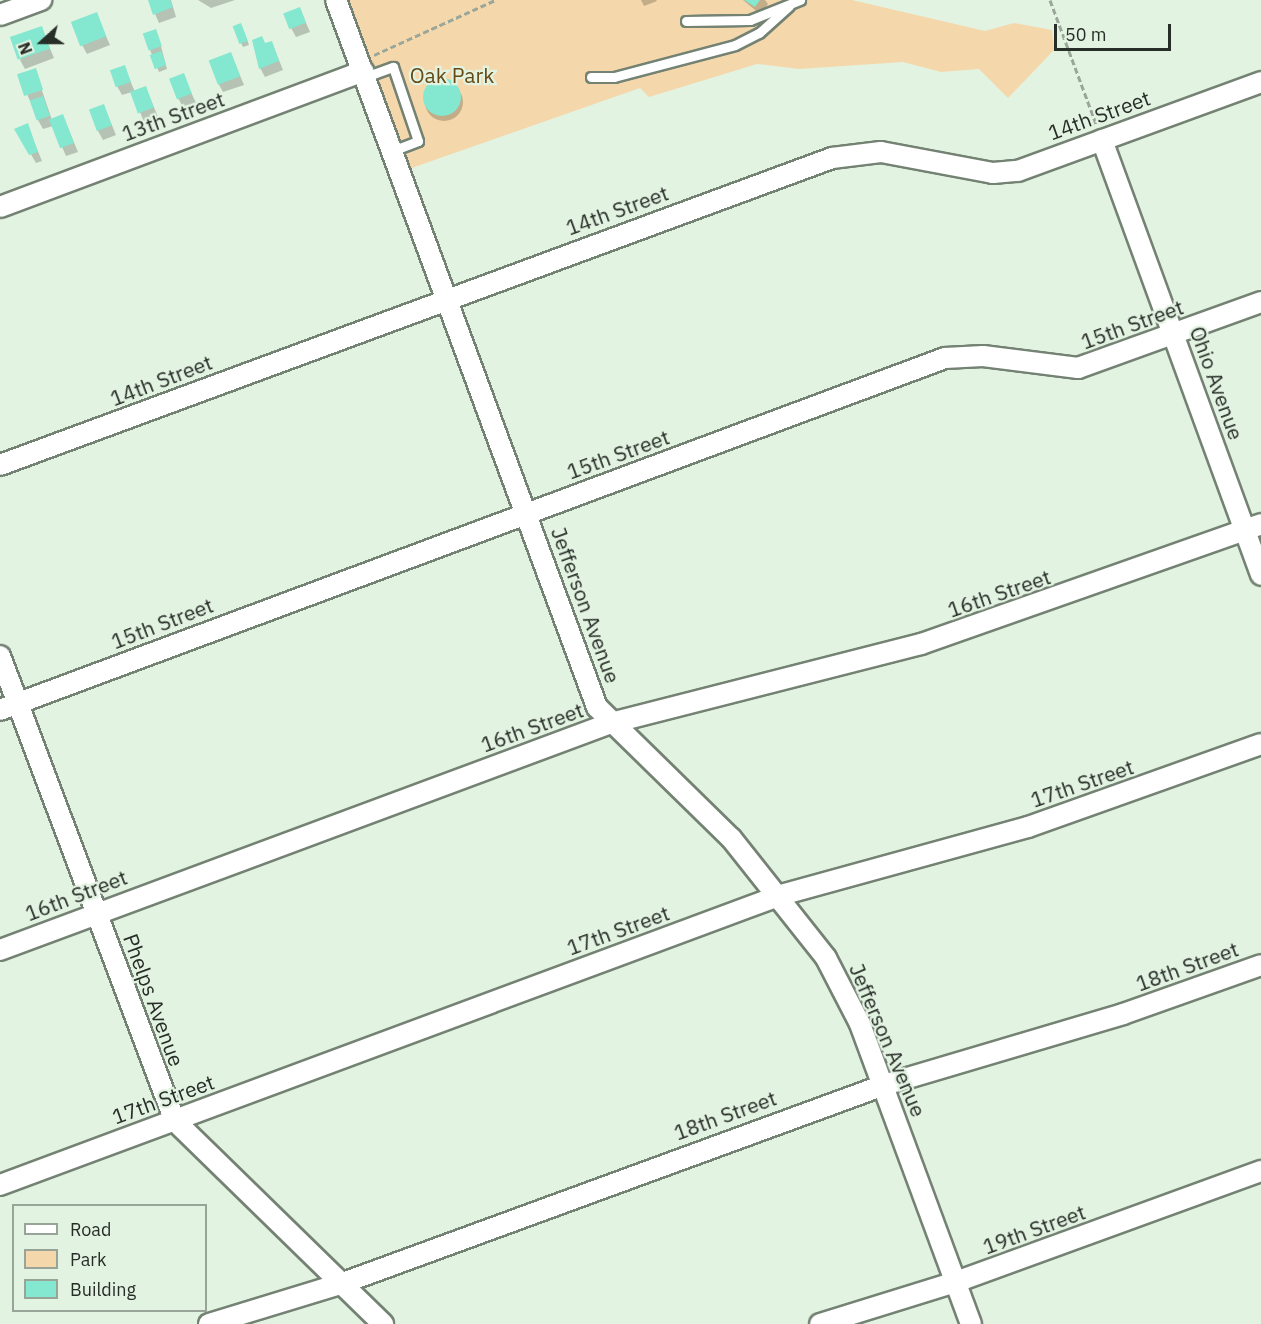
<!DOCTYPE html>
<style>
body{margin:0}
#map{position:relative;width:1261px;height:1324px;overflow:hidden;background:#e3f3e2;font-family:"IBM Plex Sans",sans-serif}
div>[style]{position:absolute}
.green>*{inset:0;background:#f4d8ab}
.shadow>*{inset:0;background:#0003}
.round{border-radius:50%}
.building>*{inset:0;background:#84e7cf;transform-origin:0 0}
.path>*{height:3px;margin-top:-1.5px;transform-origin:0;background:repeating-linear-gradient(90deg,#9aa69a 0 6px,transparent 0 9px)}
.roads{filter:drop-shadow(2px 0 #748273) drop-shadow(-2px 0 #748273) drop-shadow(0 2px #748273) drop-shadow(0 -2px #748273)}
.service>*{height:9px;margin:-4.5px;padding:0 4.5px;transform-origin:4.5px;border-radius:4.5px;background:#fff}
.minor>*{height:20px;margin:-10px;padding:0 10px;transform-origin:10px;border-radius:10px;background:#fff}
span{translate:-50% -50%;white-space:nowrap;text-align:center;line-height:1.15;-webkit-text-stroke:4.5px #e3f3e2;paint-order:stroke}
.park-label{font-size:21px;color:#664a14}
.street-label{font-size:21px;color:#272d27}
.legend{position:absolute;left:12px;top:1204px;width:195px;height:108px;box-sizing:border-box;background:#e3f3e2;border:2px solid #98a497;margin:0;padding:8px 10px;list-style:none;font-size:18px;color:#272d27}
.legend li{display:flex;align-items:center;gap:12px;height:30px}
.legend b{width:30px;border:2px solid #98a497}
.north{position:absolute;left:12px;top:12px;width:60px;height:60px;-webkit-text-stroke:4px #e3f3e2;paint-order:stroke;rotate:249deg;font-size:16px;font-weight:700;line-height:24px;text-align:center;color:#272d27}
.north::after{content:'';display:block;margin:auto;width:21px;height:27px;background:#272d27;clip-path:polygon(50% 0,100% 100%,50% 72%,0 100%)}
.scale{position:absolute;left:1054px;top:24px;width:117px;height:27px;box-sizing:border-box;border:3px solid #272d27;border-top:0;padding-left:8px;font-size:18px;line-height:21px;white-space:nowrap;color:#272d27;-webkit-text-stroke:4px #e3f3e2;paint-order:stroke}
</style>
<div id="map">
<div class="green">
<div style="clip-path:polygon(345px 0,852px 0,985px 31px,1014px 23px,1052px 30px,1054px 50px,1008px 98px,979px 69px,941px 72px,903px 62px,799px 69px,757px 64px,649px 97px,640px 88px,406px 170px)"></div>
</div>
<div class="shadow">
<div style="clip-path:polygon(149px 0,171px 0,176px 17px,159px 23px)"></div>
<div style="clip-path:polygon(198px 0,235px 0,211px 8px)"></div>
<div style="clip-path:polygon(641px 0,656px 0,657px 1px,644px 6px)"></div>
<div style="clip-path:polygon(743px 0,765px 0,768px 4px,761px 15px)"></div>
<div style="clip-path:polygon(300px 9px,310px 32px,296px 37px,291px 28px)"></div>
<div style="clip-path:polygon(96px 14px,110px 45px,87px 54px,82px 45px)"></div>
<div style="clip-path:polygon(41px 27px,54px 58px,25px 69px,20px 60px)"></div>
<div style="clip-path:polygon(243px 29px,249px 45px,243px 47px,241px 43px)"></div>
<div style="clip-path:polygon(158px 35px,167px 69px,159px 72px,150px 50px)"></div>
<div style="clip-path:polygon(272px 43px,283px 70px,265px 77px,260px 68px,266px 45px)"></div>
<div style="clip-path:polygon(231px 54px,244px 85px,223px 92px,218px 83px)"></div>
<div style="clip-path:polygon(124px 66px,135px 92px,146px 88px,158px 117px,144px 122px,132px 92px,122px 95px,117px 86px)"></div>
<div style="clip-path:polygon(35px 70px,52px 120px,63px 116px,78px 152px,66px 156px,53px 126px,43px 129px,38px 120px,19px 75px)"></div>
<div style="clip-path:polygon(183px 75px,196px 103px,183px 107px,178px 98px)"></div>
<div class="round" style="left:425px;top:83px;width:38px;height:38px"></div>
<div style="clip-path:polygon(104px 106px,116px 135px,103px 140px,98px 131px)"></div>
<div style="clip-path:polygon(27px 125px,42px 161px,36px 163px,16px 129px)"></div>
</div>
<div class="building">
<div style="clip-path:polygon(148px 0,170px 0,173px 7px,153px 15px)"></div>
<div style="clip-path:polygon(744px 0,760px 0,755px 7px)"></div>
<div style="left:300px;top:7px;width:17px;height:18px;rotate:69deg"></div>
<div style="left:97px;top:12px;width:26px;height:28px;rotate:69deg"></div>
<div style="left:241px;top:23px;width:19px;height:9px;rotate:69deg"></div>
<div style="left:42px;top:26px;width:24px;height:34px;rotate:71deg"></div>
<div style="left:156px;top:29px;width:18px;height:14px;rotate:71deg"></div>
<div style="clip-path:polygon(262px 36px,265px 43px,272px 41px,279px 61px,259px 69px,252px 40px)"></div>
<div style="left:161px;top:51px;width:15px;height:12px;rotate:70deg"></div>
<div style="left:231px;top:52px;width:26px;height:24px;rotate:69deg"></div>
<div style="left:125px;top:65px;width:18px;height:16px;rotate:71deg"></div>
<div style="left:36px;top:68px;width:23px;height:20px;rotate:72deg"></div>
<div style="left:184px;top:73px;width:22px;height:16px;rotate:69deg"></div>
<div class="round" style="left:423px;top:78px;width:38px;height:38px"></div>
<div style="left:146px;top:86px;width:23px;height:17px;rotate:70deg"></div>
<div style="left:43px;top:96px;width:21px;height:14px;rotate:71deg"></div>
<div style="left:104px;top:104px;width:23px;height:16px;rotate:70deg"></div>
<div style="left:63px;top:114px;width:31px;height:15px;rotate:69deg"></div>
<div style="clip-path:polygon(28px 123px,38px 152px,29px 155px,14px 129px)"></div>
</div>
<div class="path">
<div style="left:1050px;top:0;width:132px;rotate:69.6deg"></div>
<div style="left:374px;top:55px;width:133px;rotate:-24.4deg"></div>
</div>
<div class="roads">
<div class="service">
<div style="left:686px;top:21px;width:64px;rotate:-0.9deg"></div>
<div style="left:750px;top:20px;width:54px;rotate:-21.8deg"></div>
<div style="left:365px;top:77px;width:30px;rotate:-20deg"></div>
<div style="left:393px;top:67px;width:78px;rotate:71.3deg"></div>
<div style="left:418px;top:141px;width:28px;rotate:159deg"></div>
<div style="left:591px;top:77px;width:23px"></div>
<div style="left:614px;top:77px;width:125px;rotate:-14.8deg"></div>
<div style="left:735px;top:45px;width:27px;rotate:-27deg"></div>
<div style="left:759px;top:33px;width:40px;rotate:-42deg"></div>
</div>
<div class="minor">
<div style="left:336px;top:0;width:754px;rotate:69.74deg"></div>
<div style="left:597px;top:707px;width:187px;rotate:44.4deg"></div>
<div style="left:731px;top:838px;width:153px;rotate:51.6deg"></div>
<div style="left:826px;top:958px;width:74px;rotate:62.7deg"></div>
<div style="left:860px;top:1024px;width:320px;rotate:69.7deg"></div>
<div style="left:0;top:15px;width:44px;rotate:-20.1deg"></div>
<div style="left:1102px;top:140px;width:463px;rotate:69.9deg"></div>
<div style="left:0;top:207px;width:388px;rotate:-20.5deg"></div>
<div style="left:0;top:465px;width:887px;rotate:-20.25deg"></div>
<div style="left:832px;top:158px;width:49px;rotate:-7deg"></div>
<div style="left:881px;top:152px;width:114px;rotate:10.6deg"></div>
<div style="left:993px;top:173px;width:25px;rotate:-5deg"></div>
<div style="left:1018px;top:171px;width:259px;rotate:-20.1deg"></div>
<div style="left:0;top:656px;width:497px;rotate:69.4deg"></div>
<div style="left:175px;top:1121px;width:291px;rotate:44.3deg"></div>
<div style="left:0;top:710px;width:1008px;rotate:-20.43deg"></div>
<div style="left:945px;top:358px;width:38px;rotate:-3deg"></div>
<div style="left:983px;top:356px;width:96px;rotate:7.2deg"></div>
<div style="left:1078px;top:368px;width:195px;rotate:-19.8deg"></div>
<div style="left:0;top:950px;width:652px;rotate:-20.38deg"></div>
<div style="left:611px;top:723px;width:320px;rotate:-14.3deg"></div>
<div style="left:921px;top:644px;width:361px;rotate:-19.4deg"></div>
<div style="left:0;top:1185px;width:833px;rotate:-20.37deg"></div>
<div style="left:781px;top:895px;width:256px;rotate:-15.4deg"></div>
<div style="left:1028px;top:827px;width:247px;rotate:-19.6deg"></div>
<div style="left:209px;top:1324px;width:140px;rotate:-17deg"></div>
<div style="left:343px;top:1283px;width:576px;rotate:-20.1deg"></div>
<div style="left:884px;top:1085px;width:249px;rotate:-16.5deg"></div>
<div style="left:1123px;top:1014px;width:146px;rotate:-19.5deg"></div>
<div style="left:820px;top:1324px;width:142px;rotate:-17.2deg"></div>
<div style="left:956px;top:1282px;width:325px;rotate:-20deg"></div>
</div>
</div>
<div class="park-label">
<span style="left:452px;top:75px">Oak Park</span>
</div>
<div class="street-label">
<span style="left:1099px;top:115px;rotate:-20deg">14th Street</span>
<span style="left:173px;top:116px;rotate:-20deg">13th Street</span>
<span style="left:617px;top:210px;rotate:-20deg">14th Street</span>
<span style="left:1132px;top:324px;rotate:-20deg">15th Street</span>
<span style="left:161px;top:380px;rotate:-21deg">14th Street</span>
<span style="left:1217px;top:383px;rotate:70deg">Ohio Avenue</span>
<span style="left:618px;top:454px;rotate:-20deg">15th Street</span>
<span style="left:999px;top:593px;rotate:-19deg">16th Street</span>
<span style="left:586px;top:605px;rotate:70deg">Jefferson Avenue</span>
<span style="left:162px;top:623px;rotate:-21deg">15th Street</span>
<span style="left:532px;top:727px;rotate:-20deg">16th Street</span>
<span style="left:1082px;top:783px;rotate:-19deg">17th Street</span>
<span style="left:76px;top:895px;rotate:-21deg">16th Street</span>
<span style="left:618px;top:930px;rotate:-20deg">17th Street</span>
<span style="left:1187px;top:966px;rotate:-20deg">18th Street</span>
<span style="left:154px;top:1000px;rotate:70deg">Phelps Avenue</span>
<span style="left:888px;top:1040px;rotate:67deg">Jefferson Avenue</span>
<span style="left:163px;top:1099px;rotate:-20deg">17th Street</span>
<span style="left:725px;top:1115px;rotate:-20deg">18th Street</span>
<span style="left:1034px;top:1229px;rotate:-20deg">19th Street</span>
</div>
<ul class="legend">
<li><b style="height:8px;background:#fff"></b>Road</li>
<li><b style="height:16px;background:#f4d8ab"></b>Park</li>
<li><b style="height:16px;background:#84e7cf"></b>Building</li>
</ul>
<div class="north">N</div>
<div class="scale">50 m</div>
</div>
